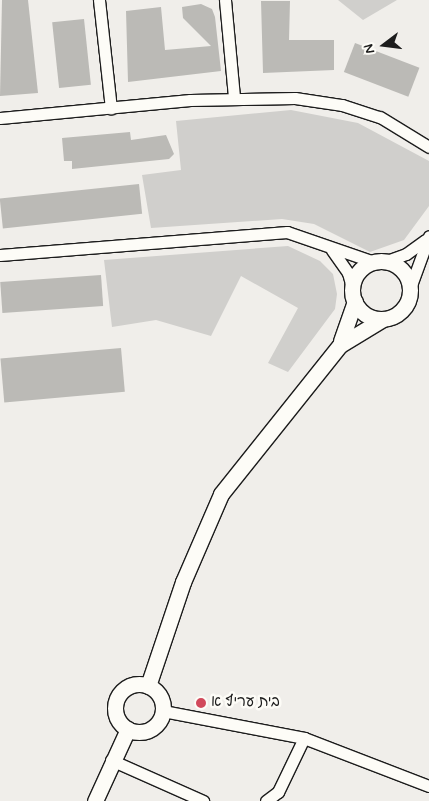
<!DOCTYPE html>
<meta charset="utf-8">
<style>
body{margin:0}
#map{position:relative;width:429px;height:801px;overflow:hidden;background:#f0eeea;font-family:Mynerve,"Playpen Sans Hebrew",sans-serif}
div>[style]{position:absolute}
.green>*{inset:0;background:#d0cfcc}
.building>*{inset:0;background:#bbbab6;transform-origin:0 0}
.roads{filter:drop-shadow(1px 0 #1c1c1c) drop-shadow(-1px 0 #1c1c1c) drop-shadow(0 1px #1c1c1c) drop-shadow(0 -1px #1c1c1c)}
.minor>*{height:11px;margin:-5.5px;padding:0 5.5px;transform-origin:5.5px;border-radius:5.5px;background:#fdfcf7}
.tertiary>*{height:15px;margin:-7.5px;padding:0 7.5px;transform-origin:7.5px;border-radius:7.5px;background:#fdfcf7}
.tertiary>.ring{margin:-7.5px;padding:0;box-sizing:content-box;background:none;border:15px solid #fdfcf7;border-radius:50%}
.dots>*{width:14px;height:14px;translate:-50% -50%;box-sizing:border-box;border:2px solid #fdfcf7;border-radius:50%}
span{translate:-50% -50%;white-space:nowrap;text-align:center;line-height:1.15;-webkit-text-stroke:5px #fdfcf7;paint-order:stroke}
.poi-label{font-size:15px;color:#1c1c1c}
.left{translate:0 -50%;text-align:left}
.north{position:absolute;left:359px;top:20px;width:50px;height:50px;-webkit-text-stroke:4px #fdfcf7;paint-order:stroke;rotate:255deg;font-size:14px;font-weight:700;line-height:20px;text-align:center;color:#1c1c1c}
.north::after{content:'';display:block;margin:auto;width:18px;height:22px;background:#1c1c1c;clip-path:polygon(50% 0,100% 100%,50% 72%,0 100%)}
</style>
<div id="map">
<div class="green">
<div style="clip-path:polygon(338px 0,397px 0,363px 20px)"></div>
<div style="clip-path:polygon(291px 110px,358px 123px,429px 161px,429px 206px,404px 240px,370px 252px,314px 224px,282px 219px,151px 228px,142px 175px,181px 170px,176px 121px)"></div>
<div style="clip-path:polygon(288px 246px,320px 261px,333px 274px,337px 294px,335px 309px,288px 372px,268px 363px,298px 308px,241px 276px,211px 336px,156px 320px,112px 327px,104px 260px)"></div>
</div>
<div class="building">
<div style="clip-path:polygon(2px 0,28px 0,38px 93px,0 96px)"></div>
<div style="clip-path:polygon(261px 1px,290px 1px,289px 40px,334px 40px,334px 70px,263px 73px)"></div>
<div style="clip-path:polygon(201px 4px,212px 9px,215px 17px,221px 71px,128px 82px,126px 11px,161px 7px,165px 50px,211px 46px,183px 18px,182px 7px)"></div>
<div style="left:84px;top:19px;width:66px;height:32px;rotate:84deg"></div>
<div style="left:355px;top:43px;width:69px;height:31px;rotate:21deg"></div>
<div style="clip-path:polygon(130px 132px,131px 140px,166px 135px,174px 154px,169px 159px,72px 169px,72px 161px,64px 161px,62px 138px)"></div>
<div style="left:139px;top:184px;width:30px;height:140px;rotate:84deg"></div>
<div style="left:101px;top:275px;width:31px;height:101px;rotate:86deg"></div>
<div style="left:121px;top:348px;width:44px;height:121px;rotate:85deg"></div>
</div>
<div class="roads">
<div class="minor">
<div style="left:99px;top:0;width:109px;rotate:83.7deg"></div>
<div style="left:225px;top:0;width:97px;rotate:84.7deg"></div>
<div style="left:0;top:118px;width:191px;rotate:-5.4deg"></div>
<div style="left:190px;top:100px;width:105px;rotate:-1.1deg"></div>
<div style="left:295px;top:98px;width:48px;rotate:8.5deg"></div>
<div style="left:342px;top:105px;width:40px;rotate:18deg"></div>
<div style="left:380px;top:117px;width:57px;rotate:31.5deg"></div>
<div style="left:332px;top:250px;width:28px;rotate:55deg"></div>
<div style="left:348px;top:273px;width:19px;rotate:74deg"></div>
<div style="left:0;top:255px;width:288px;rotate:-4.6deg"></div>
<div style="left:287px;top:232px;width:92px;rotate:19deg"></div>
<div style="left:384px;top:262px;width:23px;rotate:-20deg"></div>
<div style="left:406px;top:254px;width:24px;rotate:-36deg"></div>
<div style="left:410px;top:288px;width:55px;rotate:-69.9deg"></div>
<div style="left:163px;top:711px;width:144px;rotate:10.8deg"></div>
<div style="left:304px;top:738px;width:134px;rotate:21deg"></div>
<div style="left:111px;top:760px;width:101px;rotate:24deg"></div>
<div style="left:266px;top:801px;width:15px;rotate:-37deg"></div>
<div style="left:278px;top:792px;width:60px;rotate:-64.3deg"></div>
</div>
<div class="tertiary">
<div class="ring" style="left:352px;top:261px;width:43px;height:43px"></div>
<div style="left:341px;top:341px;width:42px;rotate:-70.7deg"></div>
<div class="ring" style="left:115px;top:684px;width:33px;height:33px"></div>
<div style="left:148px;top:686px;width:110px;rotate:-71.4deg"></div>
<div style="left:183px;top:582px;width:96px;rotate:-66.6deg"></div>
<div style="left:221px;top:494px;width:191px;rotate:-51.4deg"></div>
<div style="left:340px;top:345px;width:50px;rotate:-31.2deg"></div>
<div style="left:95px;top:801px;width:79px;rotate:-65.4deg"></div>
</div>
</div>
<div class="dots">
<div style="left:201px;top:703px;background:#d1495b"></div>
</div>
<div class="poi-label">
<span class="left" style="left:211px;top:703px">בית עריף א</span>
</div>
<div class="north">N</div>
</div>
